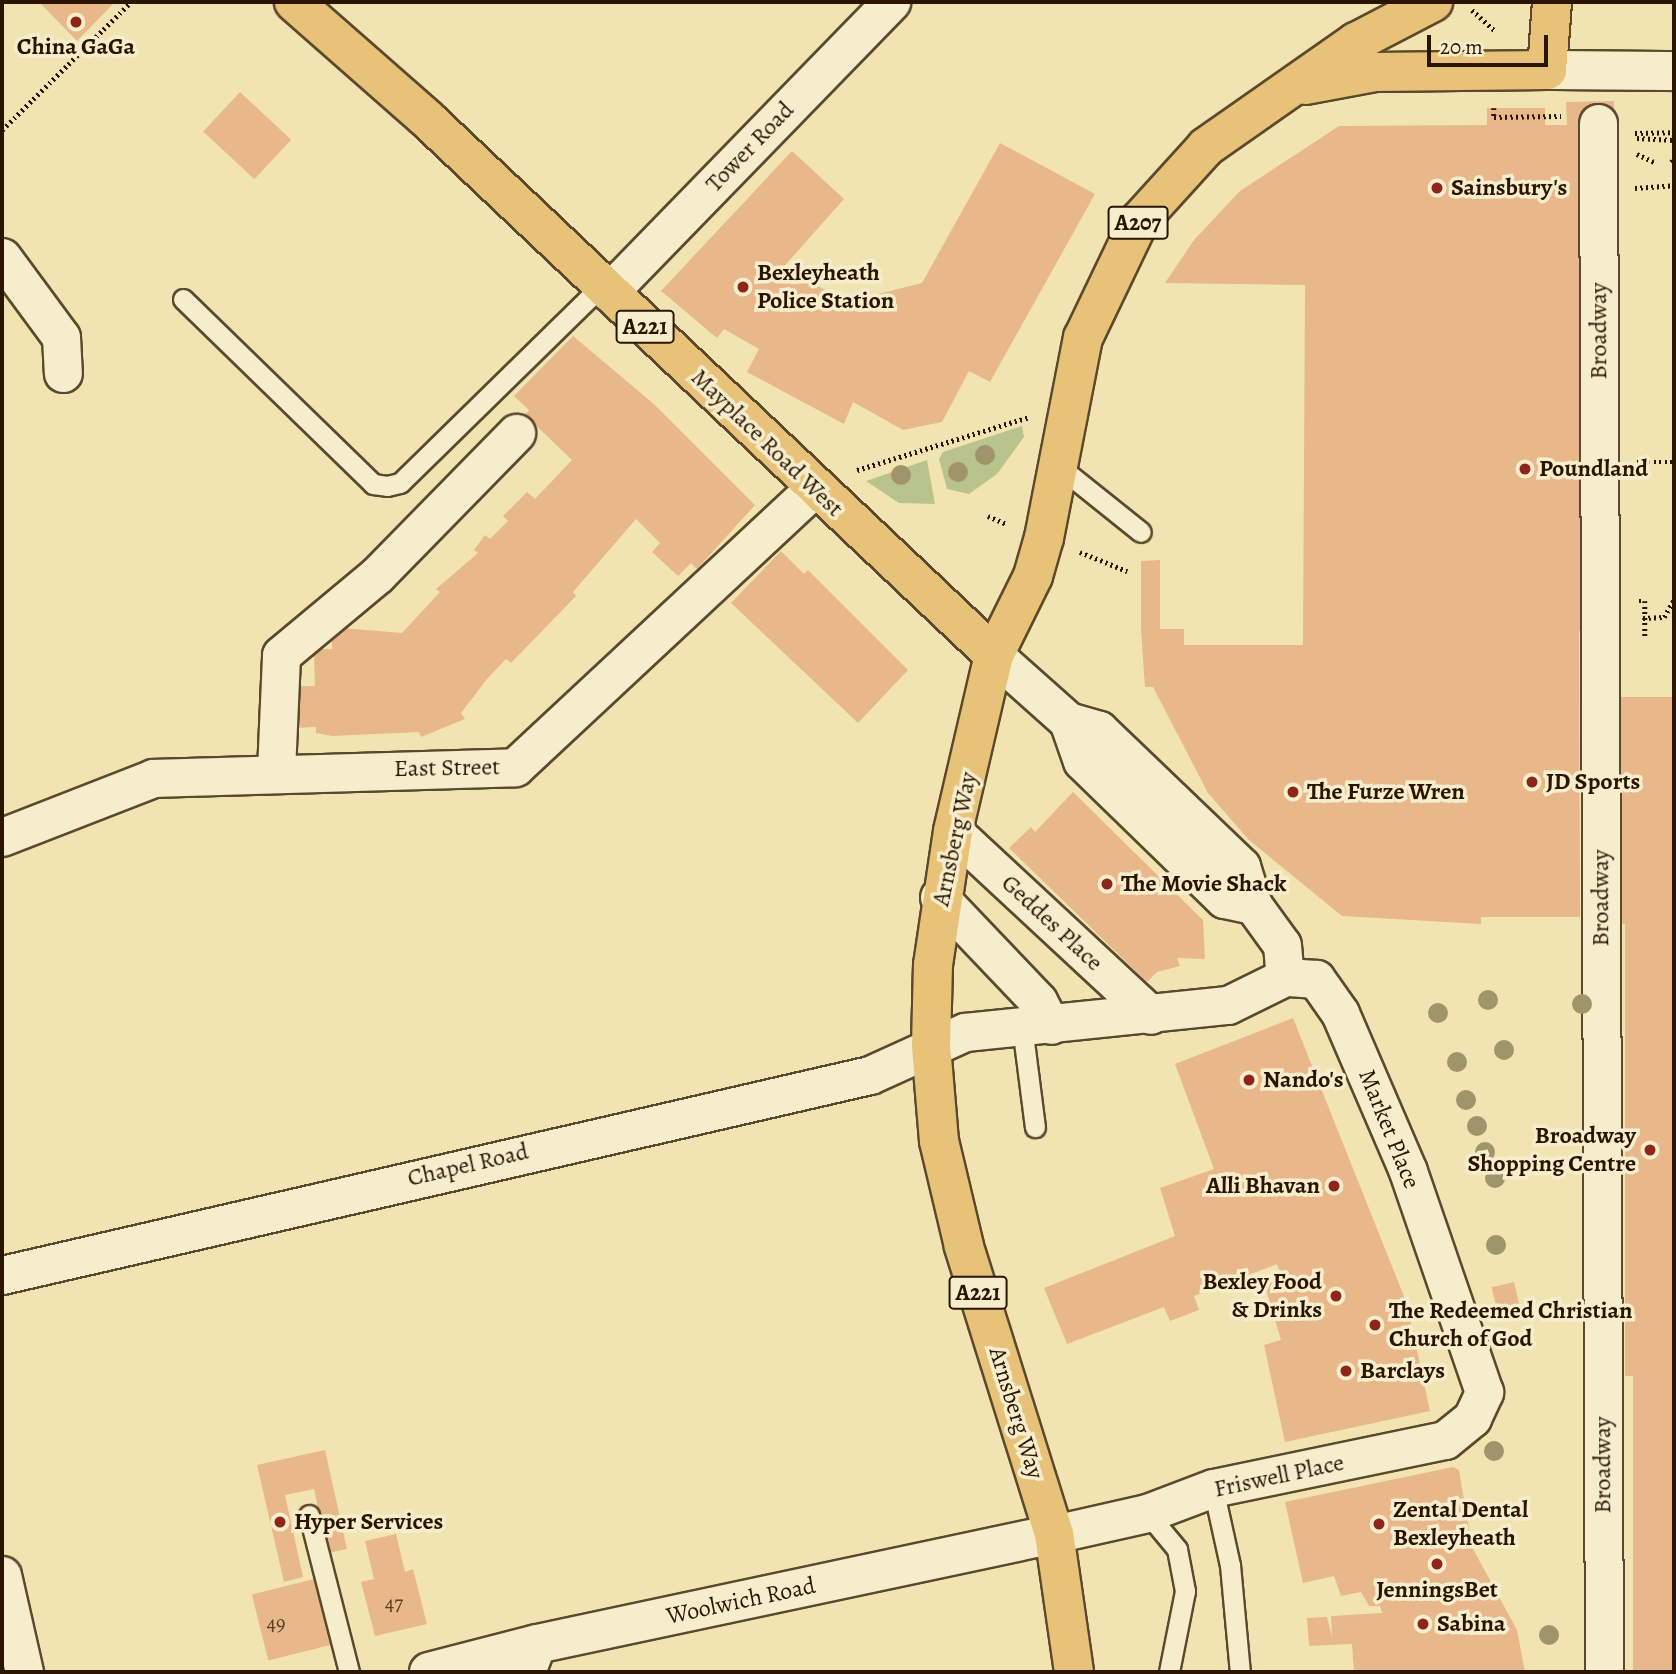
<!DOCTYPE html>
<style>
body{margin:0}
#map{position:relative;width:1676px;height:1674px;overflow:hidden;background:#f1e4b2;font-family:Alegreya,serif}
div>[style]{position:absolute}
.green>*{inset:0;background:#b9c48d}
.building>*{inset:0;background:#e8b88a;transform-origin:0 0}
.path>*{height:4.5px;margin-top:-2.25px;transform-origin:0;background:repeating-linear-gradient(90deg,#2b1500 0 2px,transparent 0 5.5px)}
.roads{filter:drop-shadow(2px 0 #5c492c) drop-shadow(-2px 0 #5c492c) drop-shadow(0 2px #5c492c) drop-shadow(0 -2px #5c492c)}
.lane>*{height:19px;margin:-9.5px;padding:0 9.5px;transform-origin:9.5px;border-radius:9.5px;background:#f6edcd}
.street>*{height:37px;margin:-18.5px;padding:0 18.5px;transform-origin:18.5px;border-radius:18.5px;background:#f6edcd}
.secondary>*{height:38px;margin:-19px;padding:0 19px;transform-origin:19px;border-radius:19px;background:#f6edcd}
.primary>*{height:38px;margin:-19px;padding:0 19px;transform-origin:19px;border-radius:19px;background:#e8c279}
.trees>*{width:20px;height:20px;margin:-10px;border-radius:50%;background:#a0946b}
.dots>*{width:19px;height:19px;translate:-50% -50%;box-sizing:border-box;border:4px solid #f6edcd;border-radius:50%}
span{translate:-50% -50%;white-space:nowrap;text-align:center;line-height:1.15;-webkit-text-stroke:7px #f6edcd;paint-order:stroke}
.number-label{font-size:21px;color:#5a3e22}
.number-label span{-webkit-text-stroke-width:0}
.shield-label span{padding:2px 5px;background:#f6edcd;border:2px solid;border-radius:5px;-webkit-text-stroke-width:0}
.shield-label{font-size:23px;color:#2b1500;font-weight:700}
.poi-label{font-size:24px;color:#2b1500;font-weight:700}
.left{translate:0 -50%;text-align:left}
.right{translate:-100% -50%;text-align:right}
.street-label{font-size:24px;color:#2b1500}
.frame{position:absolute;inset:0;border:4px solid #2b1500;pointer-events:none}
.scale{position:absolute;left:1427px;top:35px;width:121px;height:32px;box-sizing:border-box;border:4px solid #2b1500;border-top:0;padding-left:9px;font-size:21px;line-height:24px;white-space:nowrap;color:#2b1500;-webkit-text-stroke:5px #f6edcd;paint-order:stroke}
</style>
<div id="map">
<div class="green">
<div style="clip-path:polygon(1022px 426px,1024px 437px,997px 474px,969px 494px,947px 489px,939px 459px,943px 452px)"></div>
<div style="clip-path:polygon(927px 460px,935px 504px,899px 503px,866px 481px)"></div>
</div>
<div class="building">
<div style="clip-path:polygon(39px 2px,115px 2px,77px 41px)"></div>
<div style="left:240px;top:92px;width:70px;height:54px;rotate:43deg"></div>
<div style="clip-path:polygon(1614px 101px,1614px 630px,1579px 631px,1580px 917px,1481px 917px,1481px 924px,1342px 916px,1249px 840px,1208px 793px,1153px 687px,1145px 687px,1141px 629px,1141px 561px,1160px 560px,1160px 629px,1184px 629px,1184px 645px,1303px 645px,1305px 285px,1165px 283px,1194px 240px,1240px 191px,1339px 126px,1487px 125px,1487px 108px,1545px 108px,1545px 125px,1567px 125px,1566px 102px)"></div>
<div style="clip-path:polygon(1000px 143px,1095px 194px,990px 382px,969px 371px,942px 422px,903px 430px,853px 402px,844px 424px,747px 372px,759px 349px,724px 329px,717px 338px,661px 291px,792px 151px,844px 199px,779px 272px,795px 281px,799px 275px,846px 302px,922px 283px)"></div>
<div style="clip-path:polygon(573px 336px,655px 405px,755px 505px,697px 569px,691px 563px,678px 576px,652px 552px,660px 543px,636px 519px,573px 592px,576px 596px,511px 663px,506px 659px,487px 679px,461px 713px,465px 719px,421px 737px,419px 732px,332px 736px,316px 733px,316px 727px,295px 728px,296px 686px,315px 686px,314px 649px,332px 649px,332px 633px,342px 633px,342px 628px,402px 633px,440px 592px,436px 589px,478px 553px,474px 550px,485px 535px,490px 539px,508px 521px,503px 516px,527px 492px,535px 499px,572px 460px,525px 415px,529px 410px,514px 396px)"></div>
<div style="clip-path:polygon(781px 551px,804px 574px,808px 570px,908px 670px,858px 723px,731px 603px)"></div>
<div style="clip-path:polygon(1621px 697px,1674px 697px,1674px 1672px,1633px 1672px,1633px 1376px,1625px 1376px,1625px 924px,1618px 924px,1617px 880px)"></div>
<div style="clip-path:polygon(1073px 792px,1203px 920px,1205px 959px,1177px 958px,1180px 966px,1157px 972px,1147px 982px,1009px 848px,1031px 827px,1035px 832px)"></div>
<div style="clip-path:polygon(1293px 1018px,1407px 1304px,1430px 1411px,1285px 1442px,1264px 1345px,1281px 1340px,1264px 1283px,1282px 1277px,1277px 1264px,1194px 1296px,1199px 1310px,1170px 1321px,1164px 1307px,1067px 1344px,1044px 1288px,1175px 1236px,1160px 1188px,1214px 1169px,1175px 1064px)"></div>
<div style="left:1514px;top:1282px;width:23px;height:23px;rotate:77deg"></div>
<div style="clip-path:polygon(325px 1450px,347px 1549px,328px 1553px,314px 1489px,285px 1495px,303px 1577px,284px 1582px,257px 1465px)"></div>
<div style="clip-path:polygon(1453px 1467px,1459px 1470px,1472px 1547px,1517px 1630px,1525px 1672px,1354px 1672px,1352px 1644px,1309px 1646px,1307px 1618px,1327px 1617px,1332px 1637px,1331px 1616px,1382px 1613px,1380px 1606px,1369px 1606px,1361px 1592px,1341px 1596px,1334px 1576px,1303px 1583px,1285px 1502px)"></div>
<div style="clip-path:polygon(396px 1534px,405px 1572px,413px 1569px,427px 1624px,375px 1636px,361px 1582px,374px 1579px,365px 1541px)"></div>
<div style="left:314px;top:1579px;width:68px;height:64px;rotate:76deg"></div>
</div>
<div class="path">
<div style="left:1472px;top:10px;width:30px;rotate:42deg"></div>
<div style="left:1494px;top:108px;width:9px;rotate:90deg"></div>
<div style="left:1494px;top:117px;width:67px;rotate:-0.9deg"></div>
<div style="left:2px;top:130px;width:182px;rotate:-44.8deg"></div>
<div style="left:1635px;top:133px;width:39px;rotate:-1deg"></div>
<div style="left:1637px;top:138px;width:37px;rotate:3deg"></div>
<div style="left:1637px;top:154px;width:21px;rotate:25deg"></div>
<div style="left:1671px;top:162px;width:4px;rotate:-45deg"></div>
<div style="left:1635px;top:188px;width:39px;rotate:-4deg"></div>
<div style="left:1637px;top:462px;width:37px"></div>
<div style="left:857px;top:470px;width:180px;rotate:-17.1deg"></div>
<div style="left:988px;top:516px;width:21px;rotate:23deg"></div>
<div style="left:1080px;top:552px;width:51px;rotate:22deg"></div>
<div style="left:1639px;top:601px;width:6px"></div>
<div style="left:1645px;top:601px;width:36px;rotate:90deg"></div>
<div style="left:1643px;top:618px;width:21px;rotate:-3deg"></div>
<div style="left:1664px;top:617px;width:20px;rotate:-60deg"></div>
</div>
<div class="roads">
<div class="lane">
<div style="left:183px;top:299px;width:265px;rotate:44.2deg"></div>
<div style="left:373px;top:484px;width:14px;rotate:8deg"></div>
<div style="left:387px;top:486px;width:13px;rotate:-13deg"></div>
<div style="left:400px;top:483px;width:283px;rotate:-44.4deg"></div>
<div style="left:1061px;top:468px;width:102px;rotate:38.7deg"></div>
<div style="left:1022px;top:1026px;width:102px;rotate:82.7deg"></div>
<div style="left:1213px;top:1488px;width:79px;rotate:77.6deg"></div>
<div style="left:1230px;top:1565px;width:107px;rotate:84.7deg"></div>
<div style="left:1147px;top:1513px;width:47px;rotate:50.2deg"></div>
<div style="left:1177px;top:1549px;width:43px;rotate:79.2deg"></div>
<div style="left:1185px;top:1591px;width:83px;rotate:101.2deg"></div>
<div style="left:309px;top:1515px;width:162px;rotate:75.7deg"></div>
</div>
<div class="street">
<div style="left:1598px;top:123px;width:1549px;rotate:89.78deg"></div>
<div style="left:2px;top:257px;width:99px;rotate:53.6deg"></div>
<div style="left:61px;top:337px;width:36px;rotate:87deg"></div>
<div style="left:609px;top:292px;width:405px;rotate:-45.8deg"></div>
<div style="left:994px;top:655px;width:99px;rotate:41.7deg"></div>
<div style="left:1068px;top:721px;width:32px;rotate:16deg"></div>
<div style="left:1099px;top:730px;width:197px;rotate:43.8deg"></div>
<div style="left:1241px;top:866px;width:41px;rotate:72.9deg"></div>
<div style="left:1253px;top:905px;width:49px;rotate:54.1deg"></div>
<div style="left:1282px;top:945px;width:32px;rotate:85deg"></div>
<div style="left:1068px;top:721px;width:42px;rotate:70.7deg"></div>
<div style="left:1082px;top:761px;width:198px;rotate:44.2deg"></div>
<div style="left:1224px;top:899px;width:30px;rotate:12deg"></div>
<div style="left:276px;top:771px;width:116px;rotate:-87.5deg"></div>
<div style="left:281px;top:655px;width:125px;rotate:-39.8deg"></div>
<div style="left:377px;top:575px;width:199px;rotate:-45.6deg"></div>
<div style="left:953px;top:831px;width:270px;rotate:42.9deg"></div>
<div style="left:2px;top:837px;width:162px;rotate:-21.3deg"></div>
<div style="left:153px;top:778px;width:362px;rotate:-1.7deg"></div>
<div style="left:515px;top:767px;width:409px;rotate:-43deg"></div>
<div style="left:939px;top:897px;width:144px;rotate:46.4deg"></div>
<div style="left:1038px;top:1001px;width:27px;rotate:62deg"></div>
<div style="left:2px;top:1275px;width:891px;rotate:-12.98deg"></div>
<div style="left:870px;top:1075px;width:104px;rotate:-24.4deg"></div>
<div style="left:965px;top:1032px;width:264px;rotate:-5.9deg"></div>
<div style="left:1228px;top:1005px;width:64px;rotate:-26.2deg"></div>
<div style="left:1054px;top:1534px;width:95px;rotate:-12.7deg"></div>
<div style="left:1147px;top:1513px;width:71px;rotate:-20.7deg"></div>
<div style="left:1213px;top:1488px;width:237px;rotate:-11.7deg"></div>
<div style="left:1445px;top:1440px;width:35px;rotate:-39deg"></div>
<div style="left:1472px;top:1418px;width:29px;rotate:-65deg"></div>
<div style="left:1484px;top:1392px;width:234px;rotate:-109deg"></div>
<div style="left:1408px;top:1171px;width:172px;rotate:-113.3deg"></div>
<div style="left:1340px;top:1013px;width:42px;rotate:-125.2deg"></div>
<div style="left:1316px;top:979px;width:31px;rotate:-176deg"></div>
<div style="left:2px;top:1575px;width:99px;rotate:77.2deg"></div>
<div style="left:526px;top:1672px;width:30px;rotate:-69deg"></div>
</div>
<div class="secondary">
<div style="left:1547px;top:70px;width:127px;rotate:0.5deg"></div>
<div style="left:429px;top:1672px;width:112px;rotate:-14.5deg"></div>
<div style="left:537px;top:1644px;width:529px;rotate:-12.01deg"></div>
</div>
<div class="primary">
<div style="left:294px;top:2px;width:177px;rotate:41.3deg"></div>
<div style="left:427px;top:119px;width:780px;rotate:43.39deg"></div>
<div style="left:1305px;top:85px;width:71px;rotate:-10.5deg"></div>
<div style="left:1375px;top:72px;width:172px;rotate:-0.7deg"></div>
<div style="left:1547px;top:70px;width:68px;rotate:-85.8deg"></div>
<div style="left:1074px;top:1672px;width:139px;rotate:-98.2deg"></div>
<div style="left:1054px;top:1534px;width:302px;rotate:-107.4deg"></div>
<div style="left:964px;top:1246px;width:108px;rotate:-103.4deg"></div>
<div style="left:939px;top:1141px;width:95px;rotate:-94.8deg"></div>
<div style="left:931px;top:1046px;width:81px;rotate:-88.6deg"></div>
<div style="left:933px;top:965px;width:135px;rotate:-81.5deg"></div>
<div style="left:953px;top:831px;width:181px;rotate:-76.9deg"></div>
<div style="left:994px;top:655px;width:88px;rotate:-63.7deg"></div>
<div style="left:1033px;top:576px;width:40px;rotate:-74deg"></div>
<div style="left:1044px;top:538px;width:204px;rotate:-79deg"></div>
<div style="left:1083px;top:338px;width:130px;rotate:-64.4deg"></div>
<div style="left:1139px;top:221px;width:100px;rotate:-47.8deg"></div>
<div style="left:1206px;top:147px;width:183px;rotate:-35deg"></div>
<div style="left:1356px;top:42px;width:87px;rotate:-27.5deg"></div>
</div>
</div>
<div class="trees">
<div style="left:985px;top:455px"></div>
<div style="left:958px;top:472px"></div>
<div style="left:901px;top:475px"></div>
<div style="left:1488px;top:1000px"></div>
<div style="left:1582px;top:1004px"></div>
<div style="left:1438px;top:1013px"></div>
<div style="left:1504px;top:1050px"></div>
<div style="left:1457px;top:1062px"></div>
<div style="left:1466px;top:1100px"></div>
<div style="left:1477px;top:1126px"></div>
<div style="left:1485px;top:1152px"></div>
<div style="left:1495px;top:1178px"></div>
<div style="left:1496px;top:1245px"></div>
<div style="left:1494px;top:1451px"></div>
<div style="left:1549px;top:1635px"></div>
</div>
<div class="dots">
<div style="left:76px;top:22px;background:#8f2418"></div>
<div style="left:1437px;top:188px;background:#8f2418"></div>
<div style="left:743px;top:287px;background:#8f2418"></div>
<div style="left:1525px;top:469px;background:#8f2418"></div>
<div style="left:1532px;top:782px;background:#8f2418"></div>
<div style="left:1293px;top:792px;background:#8f2418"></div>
<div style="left:1107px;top:884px;background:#8f2418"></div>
<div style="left:1249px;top:1080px;background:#8f2418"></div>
<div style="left:1650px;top:1150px;background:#8f2418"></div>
<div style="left:1334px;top:1186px;background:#8f2418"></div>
<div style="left:1336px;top:1296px;background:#8f2418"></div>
<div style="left:1375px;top:1325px;background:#8f2418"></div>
<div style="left:1346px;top:1371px;background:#8f2418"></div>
<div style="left:280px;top:1522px;background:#8f2418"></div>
<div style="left:1379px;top:1524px;background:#8f2418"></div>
<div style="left:1437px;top:1564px;background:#8f2418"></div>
<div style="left:1423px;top:1624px;background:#8f2418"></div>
</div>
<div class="number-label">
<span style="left:394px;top:1603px">47</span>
<span style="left:276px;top:1623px">49</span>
</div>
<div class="shield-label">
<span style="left:1138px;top:223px">A207</span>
<span style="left:645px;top:327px">A221</span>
<span style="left:978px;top:1293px">A221</span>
</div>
<div class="poi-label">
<span style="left:76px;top:47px">China GaGa</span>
<span class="left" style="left:1451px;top:188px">Sainsbury's</span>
<span class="left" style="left:757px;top:287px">Bexleyheath<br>Police Station</span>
<span class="left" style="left:1539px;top:469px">Poundland</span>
<span class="left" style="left:1546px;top:782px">JD Sports</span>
<span class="left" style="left:1307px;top:792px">The Furze Wren</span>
<span class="left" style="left:1121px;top:884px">The Movie Shack</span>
<span class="left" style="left:1263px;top:1080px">Nando's</span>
<span class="right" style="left:1636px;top:1150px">Broadway<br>Shopping Centre</span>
<span class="right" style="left:1320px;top:1186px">Alli Bhavan</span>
<span class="right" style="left:1322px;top:1296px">Bexley Food<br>&amp; Drinks</span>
<span class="left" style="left:1389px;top:1325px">The Redeemed Christian<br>Church of God</span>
<span class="left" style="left:1360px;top:1371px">Barclays</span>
<span class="left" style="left:1393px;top:1524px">Zental Dental<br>Bexleyheath</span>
<span class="left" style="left:294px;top:1522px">Hyper Services</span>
<span style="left:1437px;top:1590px">JenningsBet</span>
<span class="left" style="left:1437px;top:1624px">Sabina</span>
</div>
<div class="street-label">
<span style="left:750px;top:147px;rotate:-46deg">Tower Road</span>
<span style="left:1599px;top:331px;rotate:-90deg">Broadway</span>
<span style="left:767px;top:443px;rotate:44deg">Mayplace Road West</span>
<span style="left:447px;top:768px;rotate:-1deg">East Street</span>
<span style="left:955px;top:839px;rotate:-78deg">Arnsberg Way</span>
<span style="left:1601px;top:898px;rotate:-90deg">Broadway</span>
<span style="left:1052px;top:923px;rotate:43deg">Geddes Place</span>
<span style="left:1389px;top:1129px;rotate:68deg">Market Place</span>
<span style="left:468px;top:1165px;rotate:-13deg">Chapel Road</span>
<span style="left:1016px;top:1413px;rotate:73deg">Arnsberg Way</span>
<span style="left:1603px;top:1465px;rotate:-90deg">Broadway</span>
<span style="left:1279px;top:1476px;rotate:-12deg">Friswell Place</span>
<span style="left:741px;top:1601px;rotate:-12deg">Woolwich Road</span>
</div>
<div class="frame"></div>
<div class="scale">20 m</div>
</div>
